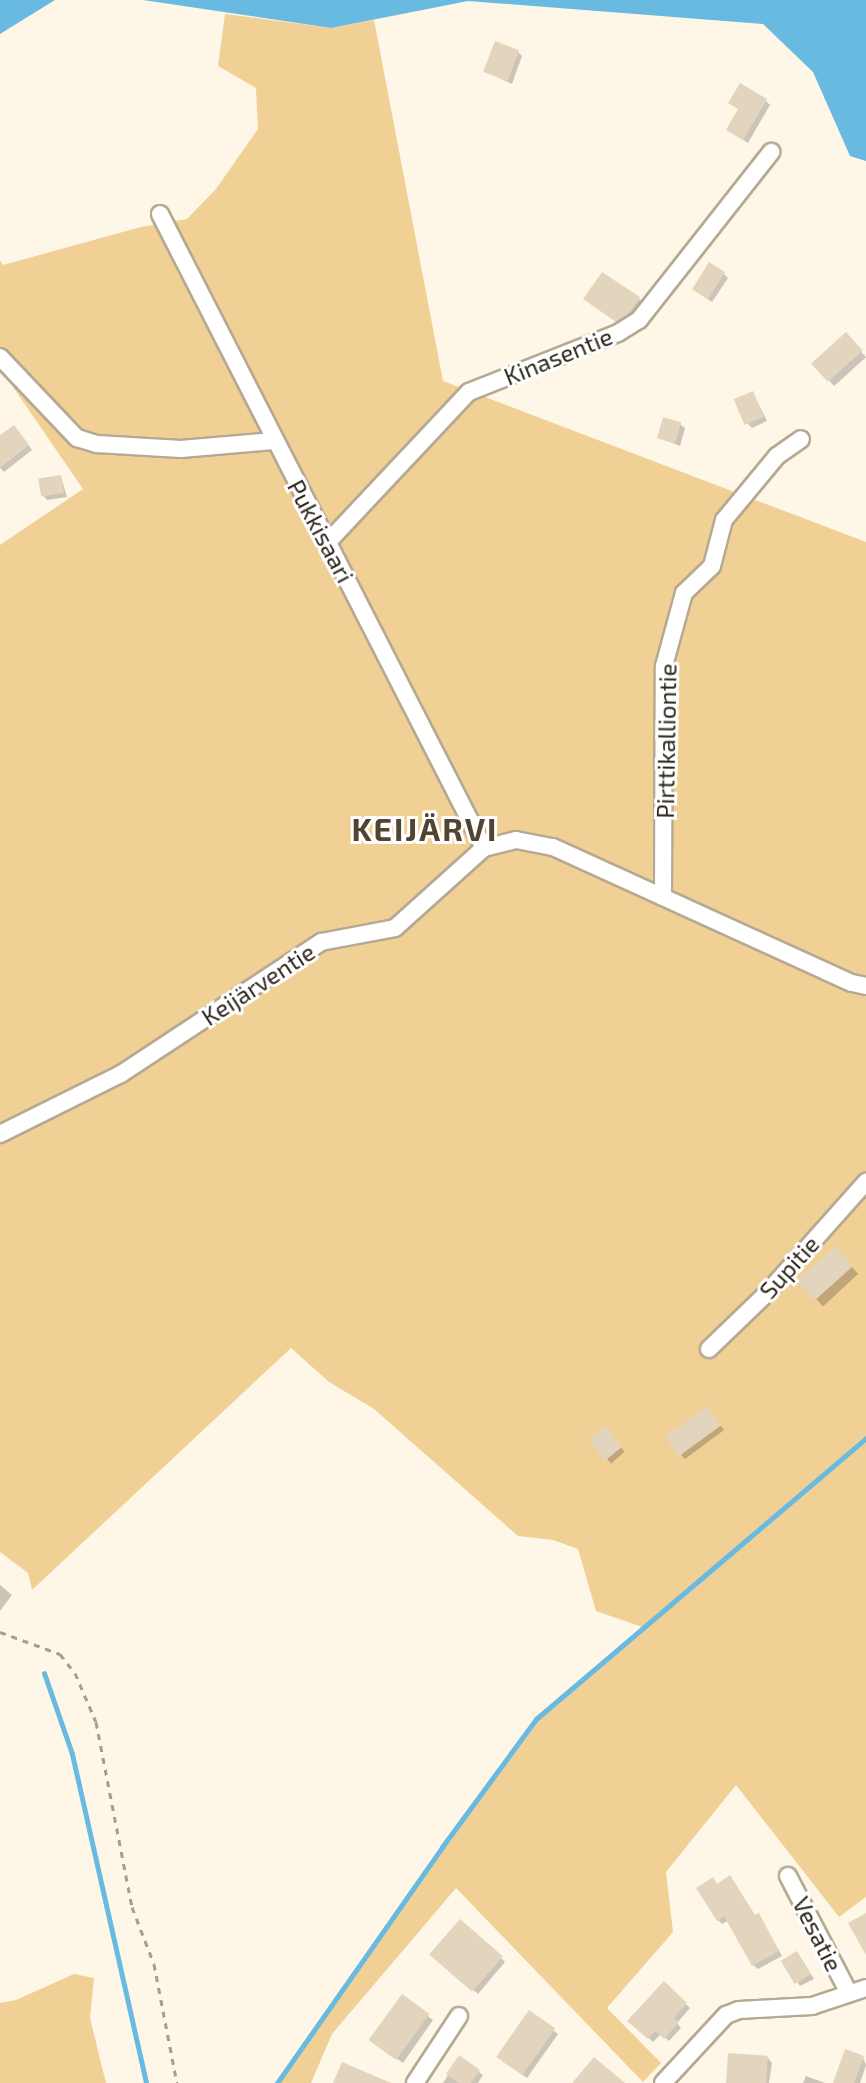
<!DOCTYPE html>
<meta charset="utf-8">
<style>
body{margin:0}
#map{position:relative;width:866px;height:2083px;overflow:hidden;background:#fef6e7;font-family:"Exo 2",sans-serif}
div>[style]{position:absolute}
.green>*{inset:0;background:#f1d096}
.water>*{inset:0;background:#69bae0}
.shadow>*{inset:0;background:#0003;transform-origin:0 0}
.stream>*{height:5px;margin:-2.5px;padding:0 2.5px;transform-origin:2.5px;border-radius:2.5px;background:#69bae0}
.building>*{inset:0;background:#e3d5bd;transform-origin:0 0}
.path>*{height:3px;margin-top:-1.5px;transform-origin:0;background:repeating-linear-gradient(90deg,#a49d91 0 6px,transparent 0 12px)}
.roads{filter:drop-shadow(2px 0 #b6a992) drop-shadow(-2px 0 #b6a992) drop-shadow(0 2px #b6a992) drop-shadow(0 -2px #b6a992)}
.minor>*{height:16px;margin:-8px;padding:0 8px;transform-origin:8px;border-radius:8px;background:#fff}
span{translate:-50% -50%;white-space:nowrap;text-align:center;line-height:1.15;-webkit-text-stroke:6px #fff;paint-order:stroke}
.street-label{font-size:24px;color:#2b261c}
.district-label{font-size:32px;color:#514531;font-weight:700;letter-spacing:2px}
</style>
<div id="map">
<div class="green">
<div style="clip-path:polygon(225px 14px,331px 28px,374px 20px,443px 381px,866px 542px,866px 1897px,839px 1917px,736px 1785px,666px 1872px,673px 1932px,607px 2008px,661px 2063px,643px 2082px,456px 1888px,332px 2034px,311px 2083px,277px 2083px,442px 1847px,536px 1719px,642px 1627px,596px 1611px,578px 1549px,553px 1540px,518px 1536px,374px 1409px,329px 1382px,291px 1348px,32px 1590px,28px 1573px,0 1552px,0 545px,83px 489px,0 368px,0 260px,3px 265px,141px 227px,187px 219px,216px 189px,258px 129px,256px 88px,218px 66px)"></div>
<div style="clip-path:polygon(74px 1974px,94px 1978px,90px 2018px,106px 2083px,0 2083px,0 2003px,16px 2000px)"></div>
</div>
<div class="water">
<div style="clip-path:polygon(0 0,55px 0,0 34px)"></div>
<div style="clip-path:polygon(143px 0,866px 0,866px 161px,850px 156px,813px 72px,763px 24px,468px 1px,331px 28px)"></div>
</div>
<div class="shadow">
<div style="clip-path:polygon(518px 52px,522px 56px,512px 84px,486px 72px)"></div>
<div style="clip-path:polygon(766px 101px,770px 105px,748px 143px,728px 130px)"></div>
<div style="clip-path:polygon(724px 274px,728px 278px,712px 302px,697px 292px)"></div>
<div style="clip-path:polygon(639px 299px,643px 303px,633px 317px,621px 325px,590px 303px)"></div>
<div style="left:846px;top:335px;width:30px;height:43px;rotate:48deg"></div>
<div style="clip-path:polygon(753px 393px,767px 421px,752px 428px,748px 424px)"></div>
<div style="clip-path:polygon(680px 424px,685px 428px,680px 446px,660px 438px)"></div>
<div style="clip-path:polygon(18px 432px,32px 450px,4px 472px,0 468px,0 438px)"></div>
<div style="clip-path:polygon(61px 477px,67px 497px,47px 500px,43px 495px)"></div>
<div style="left:835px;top:1249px;width:34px;height:48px;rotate:47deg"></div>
<div style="clip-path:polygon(711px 1413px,724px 1430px,685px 1459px,681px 1455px)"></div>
<div style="left:605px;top:1429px;width:30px;height:18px;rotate:49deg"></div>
<div style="clip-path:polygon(0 1585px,12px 1595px,0 1611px)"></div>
<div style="clip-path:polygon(718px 1885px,762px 1920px,782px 1956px,758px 1969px,753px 1965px,729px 1920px,722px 1924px,718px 1920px)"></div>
<div style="clip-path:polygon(501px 1958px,505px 1962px,478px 1994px,437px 1959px)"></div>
<div style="clip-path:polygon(801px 1958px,814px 1979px,800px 1986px,784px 1962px)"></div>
<div style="clip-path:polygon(664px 1984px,690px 2008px,677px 2023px,681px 2028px,669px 2041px,661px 2034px,653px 2042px,630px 2021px)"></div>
<div style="clip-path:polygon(402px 1997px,433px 2020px,403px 2063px,376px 2044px)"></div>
<div style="clip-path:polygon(553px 2030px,558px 2034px,527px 2078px,502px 2061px)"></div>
<div style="clip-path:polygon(459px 2058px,483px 2075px,478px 2083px,443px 2083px)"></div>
<div style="clip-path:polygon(768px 2058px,772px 2063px,769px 2083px,727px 2083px)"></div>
<div style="clip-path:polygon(863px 2058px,866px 2065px,860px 2083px,835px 2083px)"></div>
<div style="clip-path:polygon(806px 2076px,825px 2083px,803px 2083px)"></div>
</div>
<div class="stream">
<div style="left:44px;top:1673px;width:86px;rotate:70.9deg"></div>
<div style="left:72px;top:1754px;width:337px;rotate:77.3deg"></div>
<div style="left:277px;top:2083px;width:288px;rotate:-55deg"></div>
<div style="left:442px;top:1847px;width:159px;rotate:-53.7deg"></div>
<div style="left:536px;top:1719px;width:433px;rotate:-40.4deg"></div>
</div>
<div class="building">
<div style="left:495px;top:41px;width:26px;height:33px;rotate:21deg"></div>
<div style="clip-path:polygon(740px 83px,767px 99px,743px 140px,726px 130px,738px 109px,728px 103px)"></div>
<div style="left:709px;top:262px;width:19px;height:32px;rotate:32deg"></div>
<div style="clip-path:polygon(602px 272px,640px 297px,629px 313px,616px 322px,583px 299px)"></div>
<div style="left:846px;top:332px;width:25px;height:47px;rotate:48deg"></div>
<div style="left:753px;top:391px;width:28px;height:21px;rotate:67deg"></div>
<div style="left:663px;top:417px;width:19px;height:22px;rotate:16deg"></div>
<div style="clip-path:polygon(14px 425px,29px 445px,0 468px,0 435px)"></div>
<div style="left:61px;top:475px;width:18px;height:23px;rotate:81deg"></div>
<div style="left:835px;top:1246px;width:27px;height:52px;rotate:48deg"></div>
<div style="left:707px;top:1406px;width:24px;height:52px;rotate:54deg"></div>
<div style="left:605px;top:1426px;width:27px;height:22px;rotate:51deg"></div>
<div style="clip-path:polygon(730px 1875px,755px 1915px,759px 1913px,779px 1951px,752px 1966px,724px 1916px,717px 1921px,696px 1888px,713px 1877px,717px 1884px)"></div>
<div style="clip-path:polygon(866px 1913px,866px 1955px,848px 1923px)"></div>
<div style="left:460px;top:1919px;width:57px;height:47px;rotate:41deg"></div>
<div style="left:797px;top:1951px;width:27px;height:19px;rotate:59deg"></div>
<div style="clip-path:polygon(664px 1981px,687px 2003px,674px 2018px,679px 2022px,664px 2039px,655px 2031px,648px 2039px,627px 2021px)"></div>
<div style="left:402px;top:1994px;width:34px;height:57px;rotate:36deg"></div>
<div style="left:529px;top:2010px;width:32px;height:57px;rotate:35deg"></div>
<div style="clip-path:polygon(845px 2049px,864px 2056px,854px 2083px,833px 2083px)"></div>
<div style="left:728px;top:2053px;width:40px;height:30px;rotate:4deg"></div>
<div style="clip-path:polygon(459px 2055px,480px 2070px,471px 2083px,459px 2083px,446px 2074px)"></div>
<div style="clip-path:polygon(594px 2057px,625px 2083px,572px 2083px)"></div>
<div style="clip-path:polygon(342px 2062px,391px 2083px,333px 2083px)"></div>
</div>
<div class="path">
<div style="left:0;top:1632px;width:64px;rotate:20.1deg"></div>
<div style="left:60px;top:1654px;width:24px;rotate:52deg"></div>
<div style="left:75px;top:1673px;width:53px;rotate:66.8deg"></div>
<div style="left:96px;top:1722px;width:188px;rotate:79deg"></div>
<div style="left:132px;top:1907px;width:61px;rotate:68.9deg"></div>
<div style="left:154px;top:1964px;width:121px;rotate:79.1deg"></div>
</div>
<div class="roads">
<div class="minor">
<div style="left:160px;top:214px;width:712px;rotate:62.93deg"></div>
<div style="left:0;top:357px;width:112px;rotate:46.5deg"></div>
<div style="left:77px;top:438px;width:21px;rotate:17deg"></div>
<div style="left:97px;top:444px;width:84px;rotate:3.4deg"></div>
<div style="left:181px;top:449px;width:93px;rotate:-4.9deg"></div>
<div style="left:327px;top:543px;width:207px;rotate:-46.8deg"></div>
<div style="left:469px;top:392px;width:160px;rotate:-21.6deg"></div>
<div style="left:618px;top:333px;width:25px;rotate:-32deg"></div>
<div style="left:639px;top:320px;width:214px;rotate:-51.8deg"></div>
<div style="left:663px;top:897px;width:231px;rotate:-89.8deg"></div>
<div style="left:664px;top:666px;width:76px;rotate:-74.7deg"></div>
<div style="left:684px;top:593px;width:39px;rotate:-44deg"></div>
<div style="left:712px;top:566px;width:48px;rotate:-75.4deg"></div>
<div style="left:724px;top:520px;width:83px;rotate:-50.4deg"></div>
<div style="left:777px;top:456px;width:29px;rotate:-35deg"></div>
<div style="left:0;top:1134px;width:135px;rotate:-26.4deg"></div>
<div style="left:121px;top:1074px;width:240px;rotate:-33.4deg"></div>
<div style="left:321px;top:942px;width:75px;rotate:-10.7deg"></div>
<div style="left:395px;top:928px;width:120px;rotate:-42deg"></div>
<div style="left:484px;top:848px;width:33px;rotate:-14deg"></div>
<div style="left:516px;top:840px;width:38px;rotate:11deg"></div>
<div style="left:553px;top:847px;width:328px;rotate:24.5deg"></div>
<div style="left:852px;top:983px;width:14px;rotate:12deg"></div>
<div style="left:709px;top:1349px;width:81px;rotate:-44deg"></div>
<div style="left:767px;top:1293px;width:149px;rotate:-48.3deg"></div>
<div style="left:788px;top:1876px;width:132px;rotate:62.5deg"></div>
<div style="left:415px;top:2083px;width:80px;rotate:-56.7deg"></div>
<div style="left:663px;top:2083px;width:93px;rotate:-47.2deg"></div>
<div style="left:726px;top:2015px;width:14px;rotate:-21deg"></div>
<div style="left:739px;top:2010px;width:73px;rotate:-3.1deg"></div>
<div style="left:812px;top:2006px;width:57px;rotate:-18.4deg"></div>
</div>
</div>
<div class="street-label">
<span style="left:558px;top:356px;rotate:-22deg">Kinasentie</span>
<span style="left:321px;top:531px;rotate:62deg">Pukkisaari</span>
<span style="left:666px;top:741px;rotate:-89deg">Pirttikalliontie</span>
<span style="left:258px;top:984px;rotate:-33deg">Keijärventie</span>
<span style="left:789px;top:1267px;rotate:-48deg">Supitie</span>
<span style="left:818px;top:1934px;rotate:63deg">Vesatie</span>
</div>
<div class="district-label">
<span style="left:425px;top:828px">KEIJÄRVI</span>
</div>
</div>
